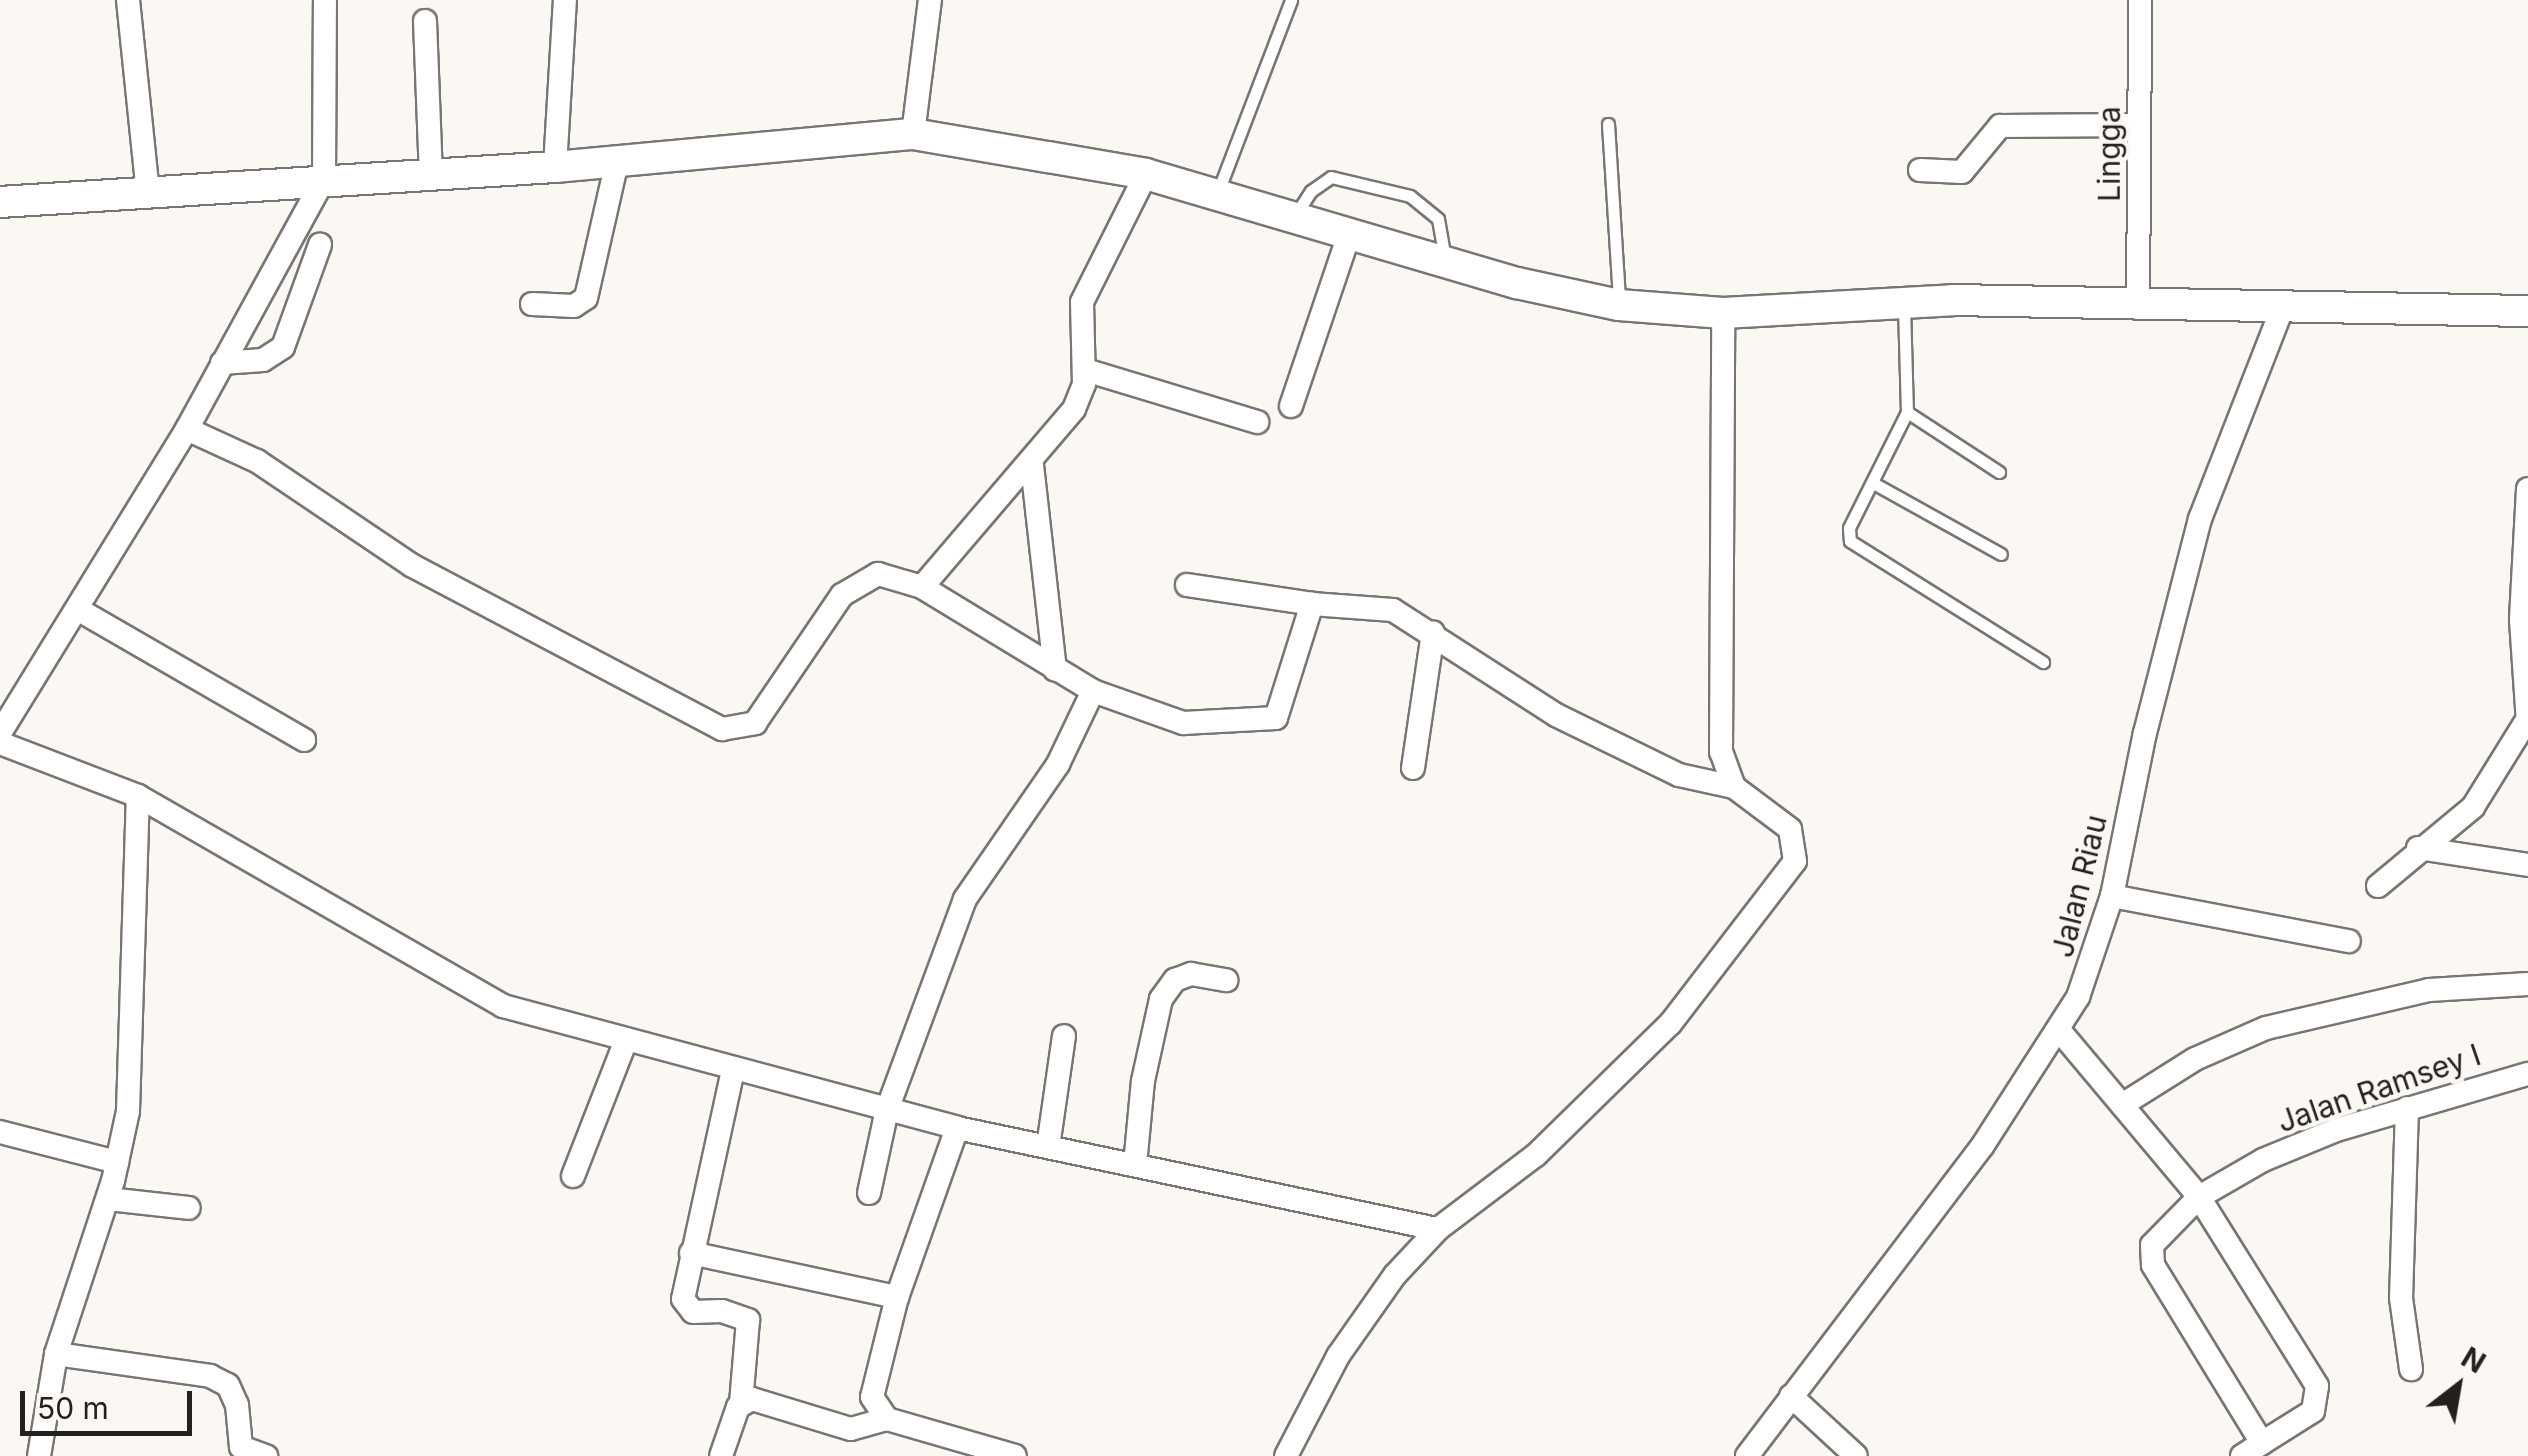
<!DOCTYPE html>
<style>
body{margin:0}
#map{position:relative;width:2528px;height:1456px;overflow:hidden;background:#fbf8f4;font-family:Inter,sans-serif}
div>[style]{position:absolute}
.roads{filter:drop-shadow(2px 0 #787672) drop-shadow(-2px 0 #787672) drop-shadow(0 2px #787672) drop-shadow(0 -2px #787672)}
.service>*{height:11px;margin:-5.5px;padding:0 5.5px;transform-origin:5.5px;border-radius:5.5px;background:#fff}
.minor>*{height:22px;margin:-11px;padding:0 11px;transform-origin:11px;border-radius:11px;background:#fff}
.secondary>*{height:30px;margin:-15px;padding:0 15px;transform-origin:15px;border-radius:15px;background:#fff}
span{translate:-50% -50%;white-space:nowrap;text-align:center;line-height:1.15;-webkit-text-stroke:9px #fbf8f4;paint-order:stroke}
.street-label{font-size:30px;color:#222120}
.north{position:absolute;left:2408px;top:1336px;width:100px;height:100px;-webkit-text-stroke:8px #fbf8f4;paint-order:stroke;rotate:31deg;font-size:28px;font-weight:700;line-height:40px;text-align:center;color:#222120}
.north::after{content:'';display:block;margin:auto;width:35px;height:45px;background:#222120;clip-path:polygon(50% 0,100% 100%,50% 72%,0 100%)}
.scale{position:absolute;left:20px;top:1391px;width:172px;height:45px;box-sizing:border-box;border:5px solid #222120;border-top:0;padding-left:12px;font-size:30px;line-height:35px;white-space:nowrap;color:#222120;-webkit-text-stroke:8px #fbf8f4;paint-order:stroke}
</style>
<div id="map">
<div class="roads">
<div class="service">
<div style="left:1608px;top:124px;width:176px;rotate:86.4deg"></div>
<div style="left:1217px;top:194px;width:208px;rotate:-69.1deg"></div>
<div style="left:1296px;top:214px;width:27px;rotate:-57deg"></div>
<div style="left:1311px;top:191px;width:24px;rotate:-35deg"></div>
<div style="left:1331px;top:177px;width:81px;rotate:13.5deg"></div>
<div style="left:1410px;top:196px;width:36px;rotate:39deg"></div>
<div style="left:1438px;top:219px;width:41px;rotate:80.1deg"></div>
<div style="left:1904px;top:306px;width:106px;rotate:88.4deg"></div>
<div style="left:1907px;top:412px;width:110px;rotate:33.1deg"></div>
<div style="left:1907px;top:412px;width:130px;rotate:116.6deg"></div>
<div style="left:1849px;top:528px;width:13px;rotate:86deg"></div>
<div style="left:1850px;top:541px;width:228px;rotate:32.1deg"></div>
<div style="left:1875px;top:484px;width:144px;rotate:29.1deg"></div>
</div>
<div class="minor">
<div style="left:128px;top:0;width:194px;rotate:84.1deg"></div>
<div style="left:425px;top:21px;width:153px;rotate:87.8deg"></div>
<div style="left:913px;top:134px;width:135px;rotate:-82.8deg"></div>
<div style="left:555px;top:167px;width:167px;rotate:-86.6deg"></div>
<div style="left:1920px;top:170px;width:42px;rotate:2.7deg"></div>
<div style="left:1962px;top:172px;width:60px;rotate:-50.4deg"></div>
<div style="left:2000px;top:126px;width:139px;rotate:-0.4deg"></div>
<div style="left:532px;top:304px;width:42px;rotate:2.7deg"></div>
<div style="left:574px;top:306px;width:14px;rotate:-34deg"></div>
<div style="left:586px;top:298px;width:140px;rotate:-77.2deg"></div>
<div style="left:2138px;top:308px;width:308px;rotate:-89.6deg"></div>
<div style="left:222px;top:363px;width:41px;rotate:-4.2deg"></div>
<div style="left:263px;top:360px;width:24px;rotate:-33deg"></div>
<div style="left:283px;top:347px;width:109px;rotate:-70.1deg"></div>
<div style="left:1085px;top:370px;width:180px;rotate:16.8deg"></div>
<div style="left:1291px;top:406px;width:181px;rotate:-71.3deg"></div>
<div style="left:187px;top:429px;width:77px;rotate:24.6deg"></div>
<div style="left:257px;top:461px;width:186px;rotate:34deg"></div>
<div style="left:411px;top:565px;width:352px;rotate:27.8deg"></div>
<div style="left:722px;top:729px;width:34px;rotate:-10deg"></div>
<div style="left:755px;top:723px;width:155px;rotate:-55.8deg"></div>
<div style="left:842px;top:595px;width:42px;rotate:-30.3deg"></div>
<div style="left:878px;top:574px;width:46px;rotate:16.5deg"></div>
<div style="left:922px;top:587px;width:200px;rotate:31.3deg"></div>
<div style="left:1093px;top:691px;width:96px;rotate:19.6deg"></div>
<div style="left:1183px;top:723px;width:93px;rotate:-3.1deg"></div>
<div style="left:1276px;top:718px;width:120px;rotate:-72.5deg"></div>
<div style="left:1312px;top:604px;width:81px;rotate:4.2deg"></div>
<div style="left:1393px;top:610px;width:194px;rotate:32.8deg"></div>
<div style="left:1556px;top:715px;width:137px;rotate:26deg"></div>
<div style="left:1679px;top:775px;width:56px;rotate:12.3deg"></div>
<div style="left:1032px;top:465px;width:206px;rotate:83.6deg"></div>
<div style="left:2528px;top:489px;width:131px;rotate:93.1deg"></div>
<div style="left:2521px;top:620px;width:104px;rotate:86.1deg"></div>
<div style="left:1187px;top:585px;width:126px;rotate:8.6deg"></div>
<div style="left:922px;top:587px;width:234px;rotate:-49.5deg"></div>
<div style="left:1074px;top:409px;width:27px;rotate:-68deg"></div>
<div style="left:1084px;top:384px;width:82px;rotate:-91.4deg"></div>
<div style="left:1082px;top:302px;width:143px;rotate:-63.4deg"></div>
<div style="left:79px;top:610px;width:260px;rotate:30deg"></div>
<div style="left:0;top:733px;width:357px;rotate:-58.4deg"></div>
<div style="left:187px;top:429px;width:285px;rotate:-61.3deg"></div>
<div style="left:324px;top:179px;width:179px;rotate:-89.7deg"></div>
<div style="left:0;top:743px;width:148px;rotate:21deg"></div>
<div style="left:138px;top:796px;width:421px;rotate:29.9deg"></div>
<div style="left:503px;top:1006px;width:470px;rotate:15deg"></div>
<div style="left:957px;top:1128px;width:491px;rotate:11.9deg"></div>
<div style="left:1413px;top:768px;width:137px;rotate:-81.6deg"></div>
<div style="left:2418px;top:848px;width:111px;rotate:8.8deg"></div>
<div style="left:2378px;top:886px;width:124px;rotate:-39.7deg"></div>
<div style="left:2473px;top:807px;width:102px;rotate:-58.2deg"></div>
<div style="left:2112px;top:896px;width:241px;rotate:10.8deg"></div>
<div style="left:2059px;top:1030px;width:218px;rotate:50deg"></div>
<div style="left:2199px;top:1197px;width:223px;rotate:58deg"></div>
<div style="left:2317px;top:1386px;width:25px;rotate:99deg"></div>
<div style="left:2313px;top:1411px;width:60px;rotate:147.9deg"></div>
<div style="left:733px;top:1070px;width:234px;rotate:102.3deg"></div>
<div style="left:683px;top:1299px;width:16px;rotate:52deg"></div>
<div style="left:693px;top:1312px;width:29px;rotate:-2deg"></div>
<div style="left:722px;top:1311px;width:28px;rotate:19deg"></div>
<div style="left:748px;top:1320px;width:83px;rotate:94.8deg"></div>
<div style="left:2122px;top:1105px;width:86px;rotate:-32.2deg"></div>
<div style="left:2195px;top:1059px;width:77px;rotate:-23.6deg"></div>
<div style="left:2266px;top:1028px;width:167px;rotate:-13.1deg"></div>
<div style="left:2429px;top:990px;width:99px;rotate:-3.5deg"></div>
<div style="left:2407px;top:1108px;width:190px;rotate:91.8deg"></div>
<div style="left:2401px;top:1298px;width:72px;rotate:82deg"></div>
<div style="left:957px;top:1128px;width:179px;rotate:109.5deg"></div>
<div style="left:897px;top:1297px;width:103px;rotate:104deg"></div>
<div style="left:872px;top:1397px;width:27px;rotate:56deg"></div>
<div style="left:887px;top:1419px;width:133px;rotate:16.1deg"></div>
<div style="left:0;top:1132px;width:121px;rotate:14.4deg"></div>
<div style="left:1048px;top:1147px;width:112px;rotate:-81.8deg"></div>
<div style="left:1135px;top:1165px;width:84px;rotate:-84.6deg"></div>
<div style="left:1143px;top:1081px;width:84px;rotate:-77.6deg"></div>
<div style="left:1161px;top:999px;width:24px;rotate:-54deg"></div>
<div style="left:1175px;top:980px;width:17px;rotate:-21deg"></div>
<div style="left:1191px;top:974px;width:36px;rotate:10deg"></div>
<div style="left:573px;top:1176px;width:146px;rotate:-68.7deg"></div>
<div style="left:869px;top:1193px;width:85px;rotate:-77.8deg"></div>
<div style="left:887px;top:1110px;width:225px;rotate:-69.7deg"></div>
<div style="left:965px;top:899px;width:164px;rotate:-55.4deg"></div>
<div style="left:1058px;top:764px;width:81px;rotate:-64.4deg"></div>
<div style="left:108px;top:1199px;width:81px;rotate:6.3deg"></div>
<div style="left:691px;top:1253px;width:211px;rotate:12.1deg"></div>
<div style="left:56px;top:1354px;width:156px;rotate:8.1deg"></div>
<div style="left:210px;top:1376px;width:20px;rotate:27deg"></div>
<div style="left:228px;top:1385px;width:22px;rotate:66deg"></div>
<div style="left:237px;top:1405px;width:42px;rotate:84.6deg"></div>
<div style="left:241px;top:1447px;width:27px;rotate:20deg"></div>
<div style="left:1791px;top:1396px;width:88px;rotate:42.7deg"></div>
<div style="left:39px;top:1456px;width:103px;rotate:-80.5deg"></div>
<div style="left:56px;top:1354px;width:182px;rotate:-71.8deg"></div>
<div style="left:113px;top:1181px;width:72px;rotate:-77.9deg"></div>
<div style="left:128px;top:1111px;width:315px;rotate:-88.2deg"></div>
<div style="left:721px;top:1456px;width:52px;rotate:-70.9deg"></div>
<div style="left:738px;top:1407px;width:16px;rotate:-30deg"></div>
<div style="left:752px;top:1399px;width:103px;rotate:16.9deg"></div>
<div style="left:851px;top:1429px;width:37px;rotate:-16deg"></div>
<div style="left:1286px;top:1456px;width:113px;rotate:-62.5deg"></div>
<div style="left:1338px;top:1356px;width:99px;rotate:-54.9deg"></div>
<div style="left:1395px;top:1275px;width:63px;rotate:-46.9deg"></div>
<div style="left:1438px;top:1229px;width:123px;rotate:-37.1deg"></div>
<div style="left:1536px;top:1155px;width:187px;rotate:-44.4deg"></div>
<div style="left:1670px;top:1024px;width:205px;rotate:-52.5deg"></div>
<div style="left:1795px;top:861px;width:32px;rotate:-99deg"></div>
<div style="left:1790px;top:829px;width:70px;rotate:-143.1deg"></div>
<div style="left:1734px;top:787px;width:37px;rotate:-110deg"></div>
<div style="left:1721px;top:752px;width:439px;rotate:-89.7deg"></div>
<div style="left:1747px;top:1456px;width:390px;rotate:-52.8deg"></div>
<div style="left:1983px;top:1145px;width:176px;rotate:-57.3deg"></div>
<div style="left:2078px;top:997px;width:107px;rotate:-71.4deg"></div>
<div style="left:2112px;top:896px;width:166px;rotate:-78.6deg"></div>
<div style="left:2145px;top:733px;width:221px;rotate:-75.6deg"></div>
<div style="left:2200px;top:519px;width:229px;rotate:-68.7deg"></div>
<div style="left:2242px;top:1456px;width:24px;rotate:-33deg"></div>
<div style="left:2262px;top:1443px;width:209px;rotate:-121.5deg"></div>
<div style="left:2153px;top:1265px;width:20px;rotate:-93deg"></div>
<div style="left:2152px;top:1245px;width:67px;rotate:-45.6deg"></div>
<div style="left:2199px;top:1197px;width:74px;rotate:-30deg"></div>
<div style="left:2263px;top:1160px;width:79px;rotate:-22.3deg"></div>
<div style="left:2336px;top:1130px;width:200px;rotate:-16.3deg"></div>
</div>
<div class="secondary">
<div style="left:0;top:202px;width:556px;rotate:-3.61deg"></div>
<div style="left:555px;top:167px;width:360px;rotate:-5.3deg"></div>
<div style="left:913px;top:134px;width:236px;rotate:9.7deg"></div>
<div style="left:1146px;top:174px;width:387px;rotate:16.4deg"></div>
<div style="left:1517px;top:283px;width:104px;rotate:12.2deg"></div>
<div style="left:1619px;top:305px;width:104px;rotate:4.4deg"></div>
<div style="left:1723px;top:313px;width:230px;rotate:-3.2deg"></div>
<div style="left:1953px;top:300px;width:575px;rotate:1.1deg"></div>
</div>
</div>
<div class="street-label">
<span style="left:2109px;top:154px;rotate:-90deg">Lingga</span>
<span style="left:2079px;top:886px;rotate:-76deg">Jalan Riau</span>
<span style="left:2379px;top:1088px;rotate:-19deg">Jalan Ramsey I</span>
</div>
<div class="north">N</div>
<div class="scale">50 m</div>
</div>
